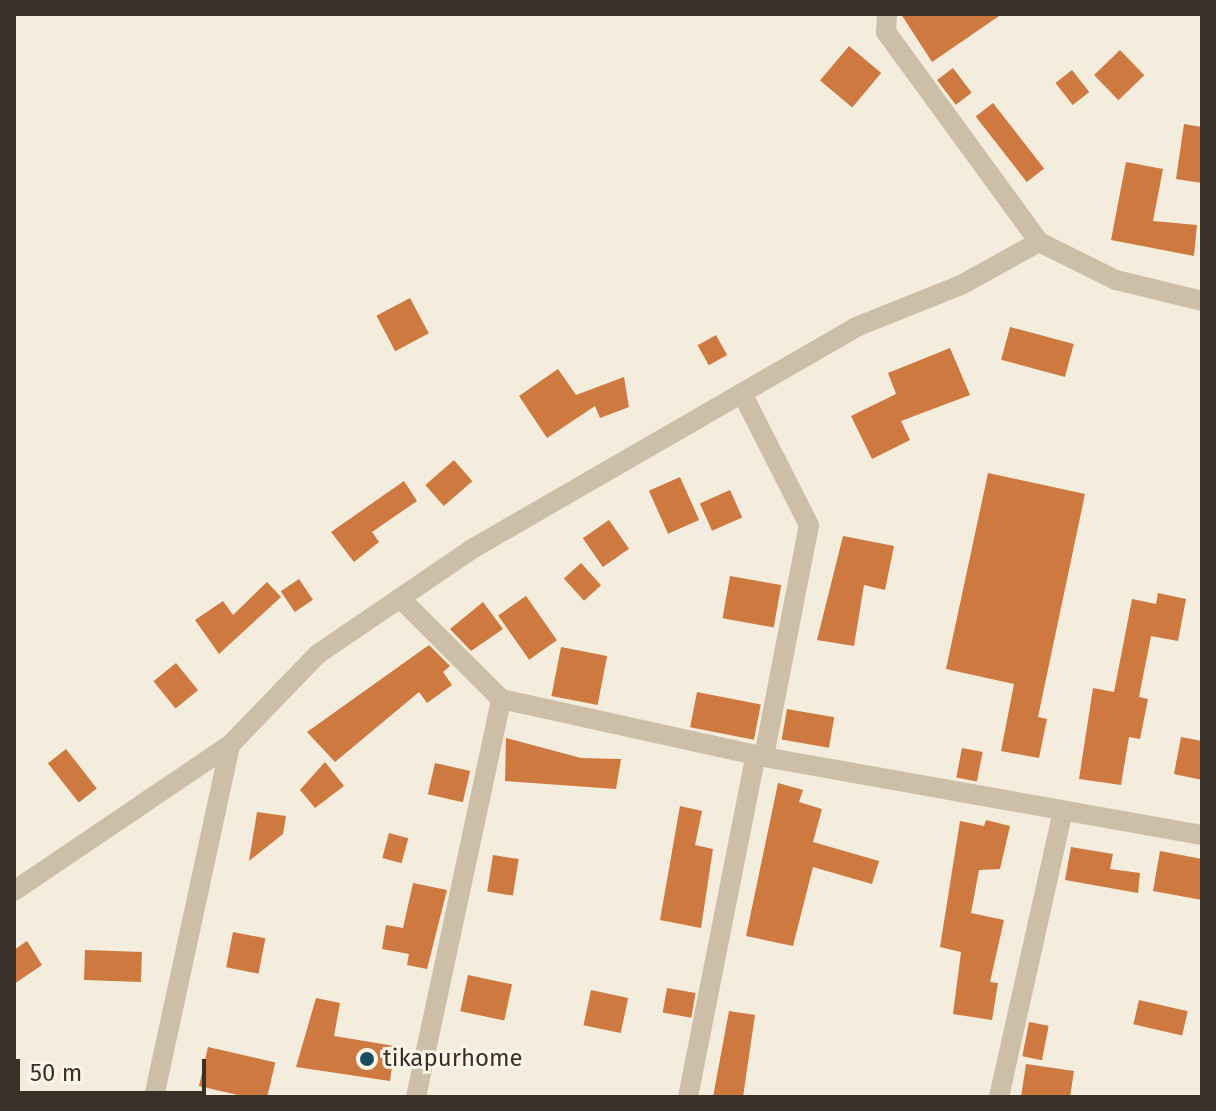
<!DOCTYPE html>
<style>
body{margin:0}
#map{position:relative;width:1216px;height:1111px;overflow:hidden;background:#f4ecdc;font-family:"Fira Sans",sans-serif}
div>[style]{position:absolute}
.building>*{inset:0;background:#ce7940;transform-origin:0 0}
.street>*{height:20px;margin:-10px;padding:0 10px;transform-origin:10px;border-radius:10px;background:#cdbea7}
.dots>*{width:22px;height:22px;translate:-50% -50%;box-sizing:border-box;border:4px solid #fbf6e9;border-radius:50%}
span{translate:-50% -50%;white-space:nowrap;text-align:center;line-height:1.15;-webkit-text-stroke:6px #fbf6e9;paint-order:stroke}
.poi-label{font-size:24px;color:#393028}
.left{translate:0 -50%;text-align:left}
.frame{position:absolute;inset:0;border:16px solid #393028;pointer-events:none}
.scale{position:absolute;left:16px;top:1059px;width:190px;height:36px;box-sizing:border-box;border:4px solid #393028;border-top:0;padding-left:10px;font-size:24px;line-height:28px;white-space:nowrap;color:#393028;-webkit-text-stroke:6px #fbf6e9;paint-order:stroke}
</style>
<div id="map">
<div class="building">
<div style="clip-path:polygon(901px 14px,1002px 14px,932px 62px)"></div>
<div style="left:849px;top:46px;width:42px;height:45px;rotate:40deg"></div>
<div style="left:1120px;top:50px;width:35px;height:36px;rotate:46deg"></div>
<div style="left:953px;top:68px;width:31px;height:20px;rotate:53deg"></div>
<div style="left:1072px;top:70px;width:28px;height:21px;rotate:52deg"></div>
<div style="left:993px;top:103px;width:83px;height:22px;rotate:52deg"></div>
<div style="clip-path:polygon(1184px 124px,1202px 127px,1202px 183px,1176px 179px)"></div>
<div style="clip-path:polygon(1126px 162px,1163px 169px,1153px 221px,1197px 225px,1194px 256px,1111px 240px)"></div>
<div style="left:410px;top:298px;width:40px;height:38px;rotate:62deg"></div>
<div style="left:1010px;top:327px;width:66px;height:34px;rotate:15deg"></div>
<div style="left:716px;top:335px;width:23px;height:21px;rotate:61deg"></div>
<div style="clip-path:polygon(950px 348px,970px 395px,901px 421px,910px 440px,872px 459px,851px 416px,896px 394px,888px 373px)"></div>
<div style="clip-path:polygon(558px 369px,576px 395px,624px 377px,629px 407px,600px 418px,595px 406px,547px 438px,519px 396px)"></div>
<div style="left:454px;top:460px;width:28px;height:38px;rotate:49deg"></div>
<div style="clip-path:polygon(988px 473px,1085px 494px,1038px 717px,1047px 719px,1039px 758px,1001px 751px,1014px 684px,946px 669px)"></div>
<div style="left:680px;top:477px;width:47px;height:34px;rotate:66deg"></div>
<div style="clip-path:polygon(404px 481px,417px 501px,372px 532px,379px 542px,354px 562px,331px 532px)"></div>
<div style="left:730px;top:490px;width:30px;height:33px;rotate:66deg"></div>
<div style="left:609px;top:520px;width:35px;height:32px;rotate:55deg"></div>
<div style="clip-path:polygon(843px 536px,894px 546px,885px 590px,864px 585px,854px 646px,817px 640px)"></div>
<div style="left:581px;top:563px;width:30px;height:23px;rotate:48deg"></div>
<div style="left:730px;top:576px;width:52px;height:43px;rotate:10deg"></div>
<div style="left:299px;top:579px;width:25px;height:22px;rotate:56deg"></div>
<div style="clip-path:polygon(267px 582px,281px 597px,219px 654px,195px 620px,223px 601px,233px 615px)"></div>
<div style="clip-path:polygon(1158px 593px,1186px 599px,1178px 641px,1151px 636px,1139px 697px,1148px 699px,1140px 739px,1129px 737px,1121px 785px,1079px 779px,1093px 688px,1114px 692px,1132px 599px,1156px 604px)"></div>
<div style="left:526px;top:596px;width:54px;height:34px;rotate:55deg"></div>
<div style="clip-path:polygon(483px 602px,503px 629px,471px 651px,450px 629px)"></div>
<div style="clip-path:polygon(429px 645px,450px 666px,443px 672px,452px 685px,427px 703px,419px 692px,335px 762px,307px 732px)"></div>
<div style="left:561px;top:647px;width:47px;height:50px;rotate:11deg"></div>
<div style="left:176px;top:663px;width:35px;height:29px;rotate:51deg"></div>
<div style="left:697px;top:692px;width:65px;height:36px;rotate:11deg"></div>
<div style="left:787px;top:709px;width:48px;height:31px;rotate:10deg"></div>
<div style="clip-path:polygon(1181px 737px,1202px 741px,1202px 780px,1174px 774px)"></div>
<div style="clip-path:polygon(506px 738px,581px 758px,621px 759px,616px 789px,505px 781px)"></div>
<div style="left:962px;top:748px;width:21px;height:30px;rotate:11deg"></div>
<div style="left:66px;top:749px;width:50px;height:23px;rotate:52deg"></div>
<div style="clip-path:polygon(325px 762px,344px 786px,315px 808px,300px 790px)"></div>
<div style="left:435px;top:763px;width:36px;height:32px;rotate:13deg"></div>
<div style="clip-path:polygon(778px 783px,803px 790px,799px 802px,822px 809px,813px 842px,879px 861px,872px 884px,813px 867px,793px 946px,746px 936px)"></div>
<div style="clip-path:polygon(680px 806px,702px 811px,695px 845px,713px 849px,701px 928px,660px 920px)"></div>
<div style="clip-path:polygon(257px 812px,286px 816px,283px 834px,249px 861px)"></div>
<div style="clip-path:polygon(986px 820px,1010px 826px,1000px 869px,979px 870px,971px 913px,1004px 920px,990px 982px,998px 983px,992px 1020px,953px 1014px,961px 952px,940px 947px,960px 821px,984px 826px)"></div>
<div style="left:389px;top:833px;width:20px;height:26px;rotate:15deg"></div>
<div style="clip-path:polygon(1071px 847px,1113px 854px,1110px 869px,1140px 873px,1138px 893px,1065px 880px)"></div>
<div style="clip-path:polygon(1160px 851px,1202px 859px,1202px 900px,1153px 891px)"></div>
<div style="left:493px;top:855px;width:26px;height:37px;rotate:9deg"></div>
<div style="clip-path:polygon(413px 883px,447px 890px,427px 969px,407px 965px,409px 954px,382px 949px,386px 925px,403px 928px)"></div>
<div style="left:233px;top:932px;width:33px;height:36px;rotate:11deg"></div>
<div style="clip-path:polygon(27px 941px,42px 965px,14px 984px,14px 950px)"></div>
<div style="left:85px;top:950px;width:57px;height:30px;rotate:2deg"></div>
<div style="left:468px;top:975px;width:45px;height:37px;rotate:12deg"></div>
<div style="left:667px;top:988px;width:29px;height:25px;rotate:10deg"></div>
<div style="left:591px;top:990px;width:38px;height:36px;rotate:12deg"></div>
<div style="clip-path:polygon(316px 998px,340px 1003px,334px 1036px,395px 1046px,390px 1081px,296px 1067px)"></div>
<div style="left:1139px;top:1000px;width:50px;height:25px;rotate:13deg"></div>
<div style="clip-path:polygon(729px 1011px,755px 1015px,743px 1097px,713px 1097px)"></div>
<div style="left:1029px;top:1022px;width:20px;height:35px;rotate:11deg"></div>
<div style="left:208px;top:1047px;width:69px;height:40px;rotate:13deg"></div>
<div style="clip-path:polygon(1026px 1064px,1074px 1071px,1070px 1097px,1021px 1097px)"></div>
</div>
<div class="street">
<div style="left:887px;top:14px;width:18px;rotate:93deg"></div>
<div style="left:886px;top:32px;width:260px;rotate:53.9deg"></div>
<div style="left:744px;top:397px;width:144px;rotate:63.1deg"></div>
<div style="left:809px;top:525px;width:236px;rotate:101deg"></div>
<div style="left:400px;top:598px;width:143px;rotate:45deg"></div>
<div style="left:501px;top:699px;width:269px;rotate:12.4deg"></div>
<div style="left:764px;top:757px;width:445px;rotate:10.1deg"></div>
<div style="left:14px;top:891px;width:261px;rotate:-34.1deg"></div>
<div style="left:230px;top:745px;width:127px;rotate:-46deg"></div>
<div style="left:318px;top:654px;width:186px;rotate:-34.3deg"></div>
<div style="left:472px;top:549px;width:444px;rotate:-30deg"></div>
<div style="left:856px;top:327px;width:113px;rotate:-21.8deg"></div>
<div style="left:961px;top:285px;width:89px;rotate:-28.9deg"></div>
<div style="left:1039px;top:242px;width:86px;rotate:26.3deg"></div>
<div style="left:1116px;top:280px;width:89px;rotate:13.7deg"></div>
<div style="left:154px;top:1097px;width:360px;rotate:-77.8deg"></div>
<div style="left:416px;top:1097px;width:407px;rotate:-77.9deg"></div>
<div style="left:688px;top:1097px;width:349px;rotate:-78.8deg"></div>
<div style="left:999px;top:1097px;width:293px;rotate:-77.4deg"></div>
</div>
<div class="dots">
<div style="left:367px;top:1059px;background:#1a4e5e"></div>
</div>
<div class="poi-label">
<span class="left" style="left:383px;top:1059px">tikapurhome</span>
</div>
<div class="frame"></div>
<div class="scale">50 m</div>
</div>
